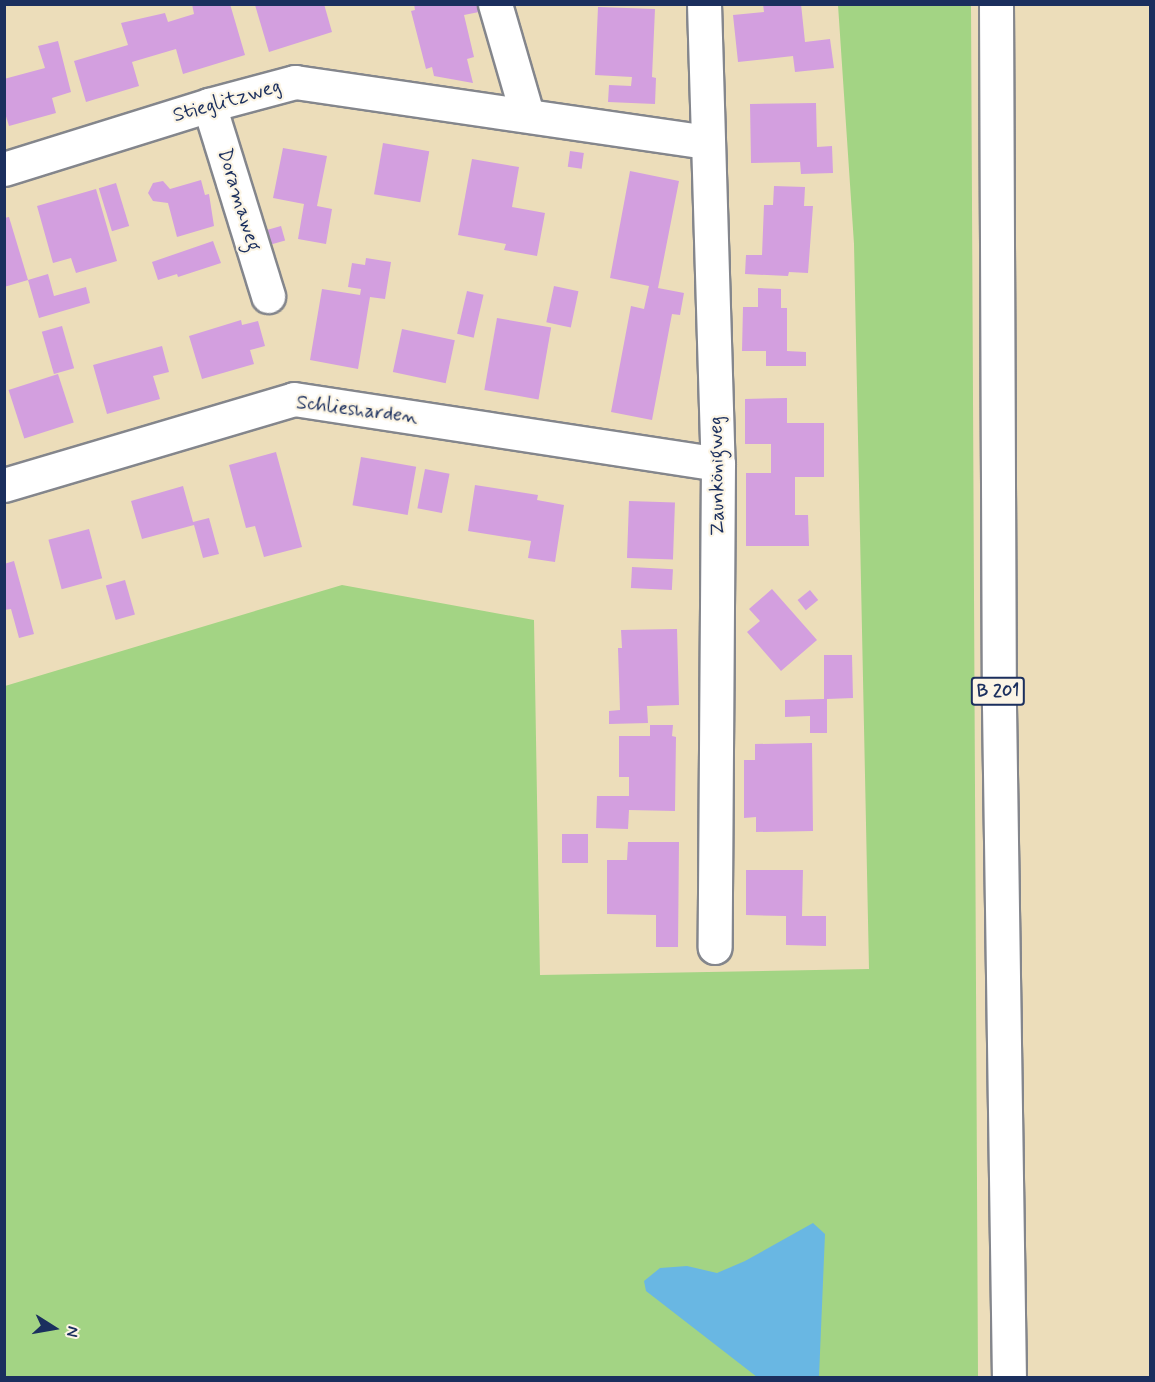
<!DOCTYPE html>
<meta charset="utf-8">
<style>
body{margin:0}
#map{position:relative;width:1155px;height:1382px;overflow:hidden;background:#ecddba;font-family:Mynerve,sans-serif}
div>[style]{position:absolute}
.green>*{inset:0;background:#a3d484}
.water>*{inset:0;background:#69b7e3}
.building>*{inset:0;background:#d39fdf;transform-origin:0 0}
.roads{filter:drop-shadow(2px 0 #84868c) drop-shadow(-2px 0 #84868c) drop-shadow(0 2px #84868c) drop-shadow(0 -2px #84868c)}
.minor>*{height:33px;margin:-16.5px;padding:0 16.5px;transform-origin:16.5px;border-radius:16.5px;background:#fff}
.major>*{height:33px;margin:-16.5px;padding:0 16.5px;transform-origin:16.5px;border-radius:16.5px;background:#fff}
span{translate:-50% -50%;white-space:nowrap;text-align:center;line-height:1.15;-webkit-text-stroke:4.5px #fcf5e5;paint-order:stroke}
.shield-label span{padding:2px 4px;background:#fcf5e5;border:2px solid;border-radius:4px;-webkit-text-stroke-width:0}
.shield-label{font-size:18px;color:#1b2f5e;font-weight:700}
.street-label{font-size:20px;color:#1b2f5e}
.frame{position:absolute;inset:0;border:6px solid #1b2f5e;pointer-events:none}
.north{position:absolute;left:24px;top:1298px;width:60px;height:60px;-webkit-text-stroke:4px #fcf5e5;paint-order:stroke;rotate:101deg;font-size:16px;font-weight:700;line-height:24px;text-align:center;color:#1b2f5e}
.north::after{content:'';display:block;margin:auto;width:21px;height:27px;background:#1b2f5e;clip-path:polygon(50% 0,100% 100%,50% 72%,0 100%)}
</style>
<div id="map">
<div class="green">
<div style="clip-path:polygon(838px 5px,971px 5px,978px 1377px,5px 1378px,5px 686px,342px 585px,534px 620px,540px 975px,869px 969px,854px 244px)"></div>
</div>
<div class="water">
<div style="clip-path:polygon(813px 1223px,825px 1234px,819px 1377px,757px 1377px,646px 1291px,644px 1281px,660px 1268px,687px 1266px,717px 1273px,745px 1261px)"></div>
</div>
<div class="building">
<div style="clip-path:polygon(192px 4px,230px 4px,245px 55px,183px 74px,176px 49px,159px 54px,132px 62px,139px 86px,86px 102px,74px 61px,128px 45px,121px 23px,165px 13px,168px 22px,194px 14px)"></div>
<div style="clip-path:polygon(324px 4px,332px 32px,269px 52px,255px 5px)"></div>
<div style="clip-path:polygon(414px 4px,478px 4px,479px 12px,464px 15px,474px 57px,467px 59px,473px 83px,434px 76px,432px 67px,426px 69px,411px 11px,415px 10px)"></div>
<div style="clip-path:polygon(763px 4px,801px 4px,805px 42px,830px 39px,834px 68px,795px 72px,793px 56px,738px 62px,733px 15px,764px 12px)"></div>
<div style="clip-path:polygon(598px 7px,655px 9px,652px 77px,656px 78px,655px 104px,608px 102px,609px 85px,631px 86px,632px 77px,595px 75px)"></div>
<div style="clip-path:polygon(58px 41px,71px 92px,52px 98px,56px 113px,9px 126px,4px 110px,4px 79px,45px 68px,38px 46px)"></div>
<div style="clip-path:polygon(816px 103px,817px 147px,832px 146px,833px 173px,801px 174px,800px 162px,751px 163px,750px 104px)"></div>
<div style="left:383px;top:143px;width:47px;height:52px;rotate:10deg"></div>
<div style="clip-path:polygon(283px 148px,327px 156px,317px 206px,332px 209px,326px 244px,298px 239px,304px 204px,273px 198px)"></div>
<div style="left:570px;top:151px;width:14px;height:16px;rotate:8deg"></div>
<div style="clip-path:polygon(472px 159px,519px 167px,512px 207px,545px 213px,537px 256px,504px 250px,506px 244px,458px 235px)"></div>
<div style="clip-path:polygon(630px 171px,679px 181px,658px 288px,684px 293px,680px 315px,672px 314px,652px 420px,611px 412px,631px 306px,644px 309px,649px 286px,610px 278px)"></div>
<div style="clip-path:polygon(201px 180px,205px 195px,209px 194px,214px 226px,177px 237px,168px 203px,153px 201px,148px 193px,153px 183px,163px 181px,170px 189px)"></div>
<div style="left:116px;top:183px;width:45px;height:18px;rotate:73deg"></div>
<div style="clip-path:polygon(774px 186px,805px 187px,804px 206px,813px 206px,808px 273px,789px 272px,788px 276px,745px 274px,746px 255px,762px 255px,764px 205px,773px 205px)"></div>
<div style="clip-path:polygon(96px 189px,117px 261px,76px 273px,71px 258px,53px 263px,37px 206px)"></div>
<div style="clip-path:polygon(9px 217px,28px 280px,4px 287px,4px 218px)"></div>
<div style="left:281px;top:226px;width:15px;height:23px;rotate:74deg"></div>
<div style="clip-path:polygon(213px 241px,221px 263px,178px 277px,177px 274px,158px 280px,152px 262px)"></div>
<div style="clip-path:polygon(366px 258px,391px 262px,385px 299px,370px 297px,358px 369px,310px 360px,322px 289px,360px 295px,361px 289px,348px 287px,352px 263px,365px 265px)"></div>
<div style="clip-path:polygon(48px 274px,54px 296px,86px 287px,90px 303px,39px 318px,28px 280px)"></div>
<div style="left:554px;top:286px;width:25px;height:37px;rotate:12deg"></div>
<div style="clip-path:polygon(758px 288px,781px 289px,781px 308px,787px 308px,787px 351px,806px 352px,806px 366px,766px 366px,766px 351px,742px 351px,743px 307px,758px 307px)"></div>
<div style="left:467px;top:291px;width:17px;height:44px;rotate:13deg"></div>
<div style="left:497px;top:318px;width:55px;height:73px;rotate:10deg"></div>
<div style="clip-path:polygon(241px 320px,242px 325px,258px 321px,265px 346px,250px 350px,254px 364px,202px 379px,189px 336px)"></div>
<div style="left:62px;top:326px;width:44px;height:21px;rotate:74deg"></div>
<div style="left:402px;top:329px;width:54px;height:44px;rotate:12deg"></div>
<div style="clip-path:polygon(162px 346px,169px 372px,153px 376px,160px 399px,107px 414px,93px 365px)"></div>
<div style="left:58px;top:374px;width:51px;height:52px;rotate:72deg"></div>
<div style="clip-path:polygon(787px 398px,787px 423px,824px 423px,824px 477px,795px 477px,795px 515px,808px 515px,809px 546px,746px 546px,746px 473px,771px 473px,771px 444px,745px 444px,745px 399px)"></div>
<div style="clip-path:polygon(276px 452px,302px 547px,264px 557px,255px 526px,246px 528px,229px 465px)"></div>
<div style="left:361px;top:457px;width:56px;height:49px;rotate:10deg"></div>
<div style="left:425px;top:469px;width:25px;height:40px;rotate:11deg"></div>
<div style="clip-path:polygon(475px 485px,538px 495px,537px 500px,564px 505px,555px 562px,528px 558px,531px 541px,468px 531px)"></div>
<div style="clip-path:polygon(183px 486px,193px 522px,209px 518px,219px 554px,203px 558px,194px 525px,142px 539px,131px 501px)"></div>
<div style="left:629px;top:501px;width:46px;height:57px;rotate:2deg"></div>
<div style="left:89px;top:529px;width:51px;height:42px;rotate:75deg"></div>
<div style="clip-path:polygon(14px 561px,34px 634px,19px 638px,11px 609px,4px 610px,4px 564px)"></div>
<div style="left:632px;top:567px;width:41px;height:21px;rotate:3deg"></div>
<div style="left:125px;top:580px;width:36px;height:20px;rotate:74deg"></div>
<div style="clip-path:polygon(772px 589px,817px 640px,781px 671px,747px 632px,760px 621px,749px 609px)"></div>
<div style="left:810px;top:590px;width:13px;height:16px;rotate:51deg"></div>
<div style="clip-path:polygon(677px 629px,679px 705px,647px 706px,648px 723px,609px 724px,609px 711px,620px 710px,618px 648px,622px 648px,621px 630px)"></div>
<div style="clip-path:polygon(824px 655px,852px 655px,853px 698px,827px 699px,827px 733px,810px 733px,810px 716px,785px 717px,785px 700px,824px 699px)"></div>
<div style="clip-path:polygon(650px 725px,673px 725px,672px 736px,676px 737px,675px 811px,629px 810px,628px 829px,596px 828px,597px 796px,629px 796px,629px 777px,619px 777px,619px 736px,650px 736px)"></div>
<div style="clip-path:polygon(812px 743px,813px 831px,756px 832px,756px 817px,744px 818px,744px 760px,755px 760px,755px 744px)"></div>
<div style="left:562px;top:834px;width:26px;height:29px"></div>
<div style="clip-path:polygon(628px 842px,679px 842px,678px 947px,656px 947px,656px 915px,607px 914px,607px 860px,627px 860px)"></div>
<div style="clip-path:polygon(746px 870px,803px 870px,802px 916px,826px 916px,826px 946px,786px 945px,786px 916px,746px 915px)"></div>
</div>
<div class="roads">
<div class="minor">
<div style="left:495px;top:4px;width:115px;rotate:73.8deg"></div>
<div style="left:704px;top:4px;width:460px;rotate:88.3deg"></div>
<div style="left:718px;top:464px;width:483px;rotate:90.4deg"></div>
<div style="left:209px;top:105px;width:200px;rotate:72.8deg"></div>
<div style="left:4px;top:169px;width:215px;rotate:-17.3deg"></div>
<div style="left:209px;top:105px;width:89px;rotate:-15deg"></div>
<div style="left:295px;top:82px;width:417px;rotate:8.3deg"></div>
<div style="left:4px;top:485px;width:302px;rotate:-16.5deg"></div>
<div style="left:294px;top:399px;width:429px;rotate:8.7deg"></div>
</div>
<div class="major">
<div style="left:996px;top:4px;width:702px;rotate:89.76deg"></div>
<div style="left:999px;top:706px;width:672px;rotate:89.15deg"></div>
</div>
</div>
<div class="shield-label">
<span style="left:998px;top:691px">B 201</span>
</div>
<div class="street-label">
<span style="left:227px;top:101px;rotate:-16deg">Stieglitzweg</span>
<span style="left:239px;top:200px;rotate:73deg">Doramaweg</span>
<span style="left:357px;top:410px;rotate:7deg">Schliesharden</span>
<span style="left:717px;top:476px;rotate:-91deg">Zaunkönigweg</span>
</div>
<div class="frame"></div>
<div class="north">N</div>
</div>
